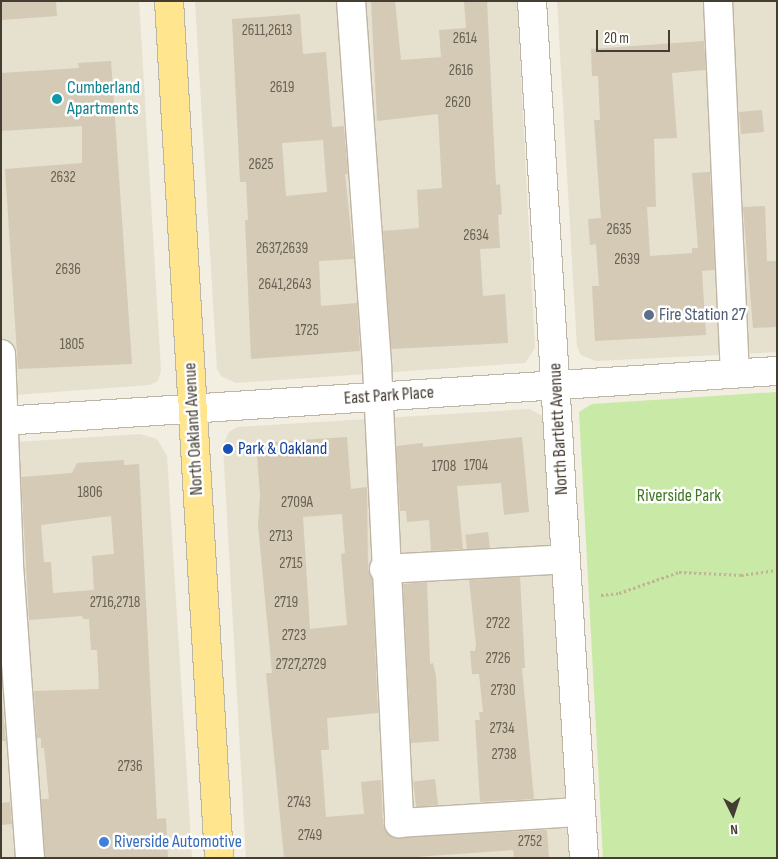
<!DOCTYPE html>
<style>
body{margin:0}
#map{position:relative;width:778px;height:859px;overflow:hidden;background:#f2eee1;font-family:"Sofia Sans Condensed",sans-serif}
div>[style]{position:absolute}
.residential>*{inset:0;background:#e6e0cf}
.green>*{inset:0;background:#c8eaa6}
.building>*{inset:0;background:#d4cab6;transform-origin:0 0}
.path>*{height:3px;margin-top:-1.5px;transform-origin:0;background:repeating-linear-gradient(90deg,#c1b394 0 2.5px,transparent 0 5px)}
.roads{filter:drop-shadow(1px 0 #beb6a4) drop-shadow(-1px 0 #beb6a4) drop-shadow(0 1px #beb6a4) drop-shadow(0 -1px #beb6a4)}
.minor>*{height:28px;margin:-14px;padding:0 14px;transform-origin:14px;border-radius:14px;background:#fff}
.major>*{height:28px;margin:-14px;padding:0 14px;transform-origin:14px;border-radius:14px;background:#ffe58d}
.dots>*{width:14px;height:14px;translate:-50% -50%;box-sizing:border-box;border:2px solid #fff;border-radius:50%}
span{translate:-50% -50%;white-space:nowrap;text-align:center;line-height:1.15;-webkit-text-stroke:5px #fff;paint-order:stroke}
.number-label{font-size:15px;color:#686153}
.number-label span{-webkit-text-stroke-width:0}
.culture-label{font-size:18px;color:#0d838f}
.left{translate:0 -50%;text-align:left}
.service-label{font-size:18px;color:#4e5e75}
.street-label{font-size:18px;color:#443e32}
.transit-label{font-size:18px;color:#164399}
.park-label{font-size:18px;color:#3e7822}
.shop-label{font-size:18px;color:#366cbe}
.frame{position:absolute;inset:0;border:2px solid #443e32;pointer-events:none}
.north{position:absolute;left:708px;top:789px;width:50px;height:50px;-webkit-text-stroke:4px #fff;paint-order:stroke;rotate:176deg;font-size:14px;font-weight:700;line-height:20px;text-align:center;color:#443e32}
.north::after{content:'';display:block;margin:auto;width:18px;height:22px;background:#443e32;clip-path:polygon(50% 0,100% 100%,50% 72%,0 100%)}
.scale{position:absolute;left:596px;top:30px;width:74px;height:22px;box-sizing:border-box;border:2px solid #443e32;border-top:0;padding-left:6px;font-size:15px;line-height:18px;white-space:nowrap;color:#443e32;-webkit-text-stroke:4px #fff;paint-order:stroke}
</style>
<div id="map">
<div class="residential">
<div style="clip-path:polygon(1px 1px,139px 1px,161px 370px,158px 381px,150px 385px,1px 396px)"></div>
<div style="clip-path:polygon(195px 1px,517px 1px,535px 348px,525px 363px,236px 383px,221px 376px,217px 369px)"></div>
<div style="clip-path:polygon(557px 1px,777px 1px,777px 352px,596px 361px,581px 355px,577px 347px)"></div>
<div style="clip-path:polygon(529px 409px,541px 415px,544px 423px,569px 858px,246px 858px,223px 445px,229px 432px,237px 427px)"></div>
<div style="clip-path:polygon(140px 434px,157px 439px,167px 456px,192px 858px,1px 858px,1px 443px)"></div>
</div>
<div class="green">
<div style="clip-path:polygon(777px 392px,777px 858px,603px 858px,579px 412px,592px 404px)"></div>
</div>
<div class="building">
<div style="clip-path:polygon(1px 1px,56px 1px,57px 16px,1px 20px)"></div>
<div style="clip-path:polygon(371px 1px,395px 1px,401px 60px,441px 57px,439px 30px,466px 28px,464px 1px,487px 1px,496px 185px,500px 184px,502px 214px,498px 215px,500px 248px,480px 249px,483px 296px,505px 294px,508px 343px,391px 349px,383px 231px,419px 228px,417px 190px,442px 188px,438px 114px,377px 121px)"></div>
<div style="clip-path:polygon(evenodd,300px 14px,303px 54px,326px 52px,332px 127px,344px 126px,348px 174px,345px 174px,354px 259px,319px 261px,321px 306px,357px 303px,360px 351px,251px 359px,245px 220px,248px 220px,246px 182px,240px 182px,232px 19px,300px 14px,323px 140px,327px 192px,286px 196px,282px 143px,323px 140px)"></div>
<div style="clip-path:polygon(704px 41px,706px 70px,672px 73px,677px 138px,654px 139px,656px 207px,647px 207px,650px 256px,692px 253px,692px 248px,698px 248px,692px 173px,710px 172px,715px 270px,702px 271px,706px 335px,595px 341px,592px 286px,599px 286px,596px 244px,590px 245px,588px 219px,601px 218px,594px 120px,600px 120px,598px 76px,592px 76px,591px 49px)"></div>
<div style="clip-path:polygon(111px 61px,132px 364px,18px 369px,5px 169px,82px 163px,82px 126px,1px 131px,1px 73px,79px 68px,78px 63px)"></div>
<div style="left:762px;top:110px;width:22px;height:23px;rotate:85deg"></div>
<div style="clip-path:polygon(765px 206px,767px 261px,777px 261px,777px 327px,753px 328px,743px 207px)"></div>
<div style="clip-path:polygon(evenodd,347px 437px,351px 489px,367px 487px,368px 569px,372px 578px,378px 713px,327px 718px,329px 750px,321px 750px,326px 817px,364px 814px,361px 782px,381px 780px,383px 824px,392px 837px,547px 830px,549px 858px,514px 858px,513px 850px,402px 858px,284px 858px,266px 673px,272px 673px,258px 525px,260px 495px,256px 443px,347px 437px,342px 514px,345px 553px,341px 554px,347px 625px,310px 629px,303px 517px,342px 514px)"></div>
<div style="clip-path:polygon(522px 437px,529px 512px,504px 515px,501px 483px,457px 486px,463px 549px,431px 551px,429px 520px,407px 522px,406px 511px,400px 511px,396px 446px,423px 443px,423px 447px)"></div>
<div style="clip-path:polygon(evenodd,124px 460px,124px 465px,139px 464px,157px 819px,166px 818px,168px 858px,45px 858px,41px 799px,49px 799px,44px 748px,41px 748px,41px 738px,37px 738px,34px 691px,99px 689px,97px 650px,91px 650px,89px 619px,83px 619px,82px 616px,29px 620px,21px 477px,72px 473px,77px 463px,124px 460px,111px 516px,114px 554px,92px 556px,94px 590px,53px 593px,51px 562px,44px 562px,41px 525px,111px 516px)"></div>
<div style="left:488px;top:532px;width:16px;height:23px;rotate:83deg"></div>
<div style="clip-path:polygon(520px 577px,525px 668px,522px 668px,534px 799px,480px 802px,475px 720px,480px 720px,479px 712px,483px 712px,479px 674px,472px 674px,470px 651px,475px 651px,476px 645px,469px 580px)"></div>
<div style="clip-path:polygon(427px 582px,430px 664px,433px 663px,436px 676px,439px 741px,411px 743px,403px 584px)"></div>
<div style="clip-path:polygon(1px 693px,6px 741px,1px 741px)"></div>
<div style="left:435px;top:779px;width:26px;height:22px;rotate:83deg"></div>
<div style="clip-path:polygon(10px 802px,12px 824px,1px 825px,1px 803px)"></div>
</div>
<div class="path">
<div style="left:601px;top:595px;width:18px;rotate:-6deg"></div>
<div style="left:619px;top:593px;width:64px;rotate:-19.3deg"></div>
<div style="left:679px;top:572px;width:62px;rotate:2.8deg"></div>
<div style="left:741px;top:575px;width:36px;rotate:-8deg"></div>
</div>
<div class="roads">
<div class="minor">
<div style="left:351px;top:1px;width:366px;rotate:85.9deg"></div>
<div style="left:377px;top:366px;width:458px;rotate:87.2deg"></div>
<div style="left:399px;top:823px;width:182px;rotate:-3.5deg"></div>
<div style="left:532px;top:1px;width:859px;rotate:86.53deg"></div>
<div style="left:718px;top:1px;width:372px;rotate:87.4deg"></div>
<div style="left:1px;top:354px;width:211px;rotate:87.8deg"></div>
<div style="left:9px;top:565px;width:294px;rotate:85.9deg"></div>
<div style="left:1px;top:421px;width:778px;rotate:-3.69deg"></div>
<div style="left:384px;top:569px;width:182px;rotate:-3.1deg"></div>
</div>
<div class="major">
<div style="left:169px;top:1px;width:858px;rotate:86.66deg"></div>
</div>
</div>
<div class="dots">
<div style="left:57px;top:99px;background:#0f9aa8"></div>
<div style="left:649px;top:315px;background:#5c6f8a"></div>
<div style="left:228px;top:449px;background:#1a4fb4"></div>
<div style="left:104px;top:842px;background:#3f7fe0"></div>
</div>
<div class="number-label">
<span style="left:267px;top:31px">2611,2613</span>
<span style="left:465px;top:39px">2614</span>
<span style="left:461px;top:71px">2616</span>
<span style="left:282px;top:88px">2619</span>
<span style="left:458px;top:103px">2620</span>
<span style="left:261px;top:165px">2625</span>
<span style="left:63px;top:178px">2632</span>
<span style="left:619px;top:230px">2635</span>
<span style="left:476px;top:236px">2634</span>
<span style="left:282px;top:249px">2637,2639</span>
<span style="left:627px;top:260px">2639</span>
<span style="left:68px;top:270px">2636</span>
<span style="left:285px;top:285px">2641,2643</span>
<span style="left:307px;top:331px">1725</span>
<span style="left:72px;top:345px">1805</span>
<span style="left:476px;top:466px">1704</span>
<span style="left:444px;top:467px">1708</span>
<span style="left:90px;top:493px">1806</span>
<span style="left:297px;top:503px">2709A</span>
<span style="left:281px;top:537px">2713</span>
<span style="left:291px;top:564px">2715</span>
<span style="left:115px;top:603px">2716,2718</span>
<span style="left:286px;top:603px">2719</span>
<span style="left:498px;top:624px">2722</span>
<span style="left:294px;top:636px">2723</span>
<span style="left:498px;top:659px">2726</span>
<span style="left:301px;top:665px">2727,2729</span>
<span style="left:503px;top:691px">2730</span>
<span style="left:502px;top:729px">2734</span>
<span style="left:504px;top:755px">2738</span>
<span style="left:130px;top:767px">2736</span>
<span style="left:299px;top:803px">2743</span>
<span style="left:310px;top:836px">2749</span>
<span style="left:530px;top:842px">2752</span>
</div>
<div class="culture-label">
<span class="left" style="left:67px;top:99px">Cumberland<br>Apartments</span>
</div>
<div class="service-label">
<span class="left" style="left:659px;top:315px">Fire Station 27</span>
</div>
<div class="street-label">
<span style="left:389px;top:396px;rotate:-4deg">East Park Place</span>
<span style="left:194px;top:429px;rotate:-93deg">North Oakland Avenue</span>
<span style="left:559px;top:429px;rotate:-93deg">North Bartlett Avenue</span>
</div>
<div class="transit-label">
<span class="left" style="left:238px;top:449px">Park &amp; Oakland</span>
</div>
<div class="park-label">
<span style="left:679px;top:496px">Riverside Park</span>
</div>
<div class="shop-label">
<span class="left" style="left:114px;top:842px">Riverside Automotive</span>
</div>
<div class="frame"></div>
<div class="north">N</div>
<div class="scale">20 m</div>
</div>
